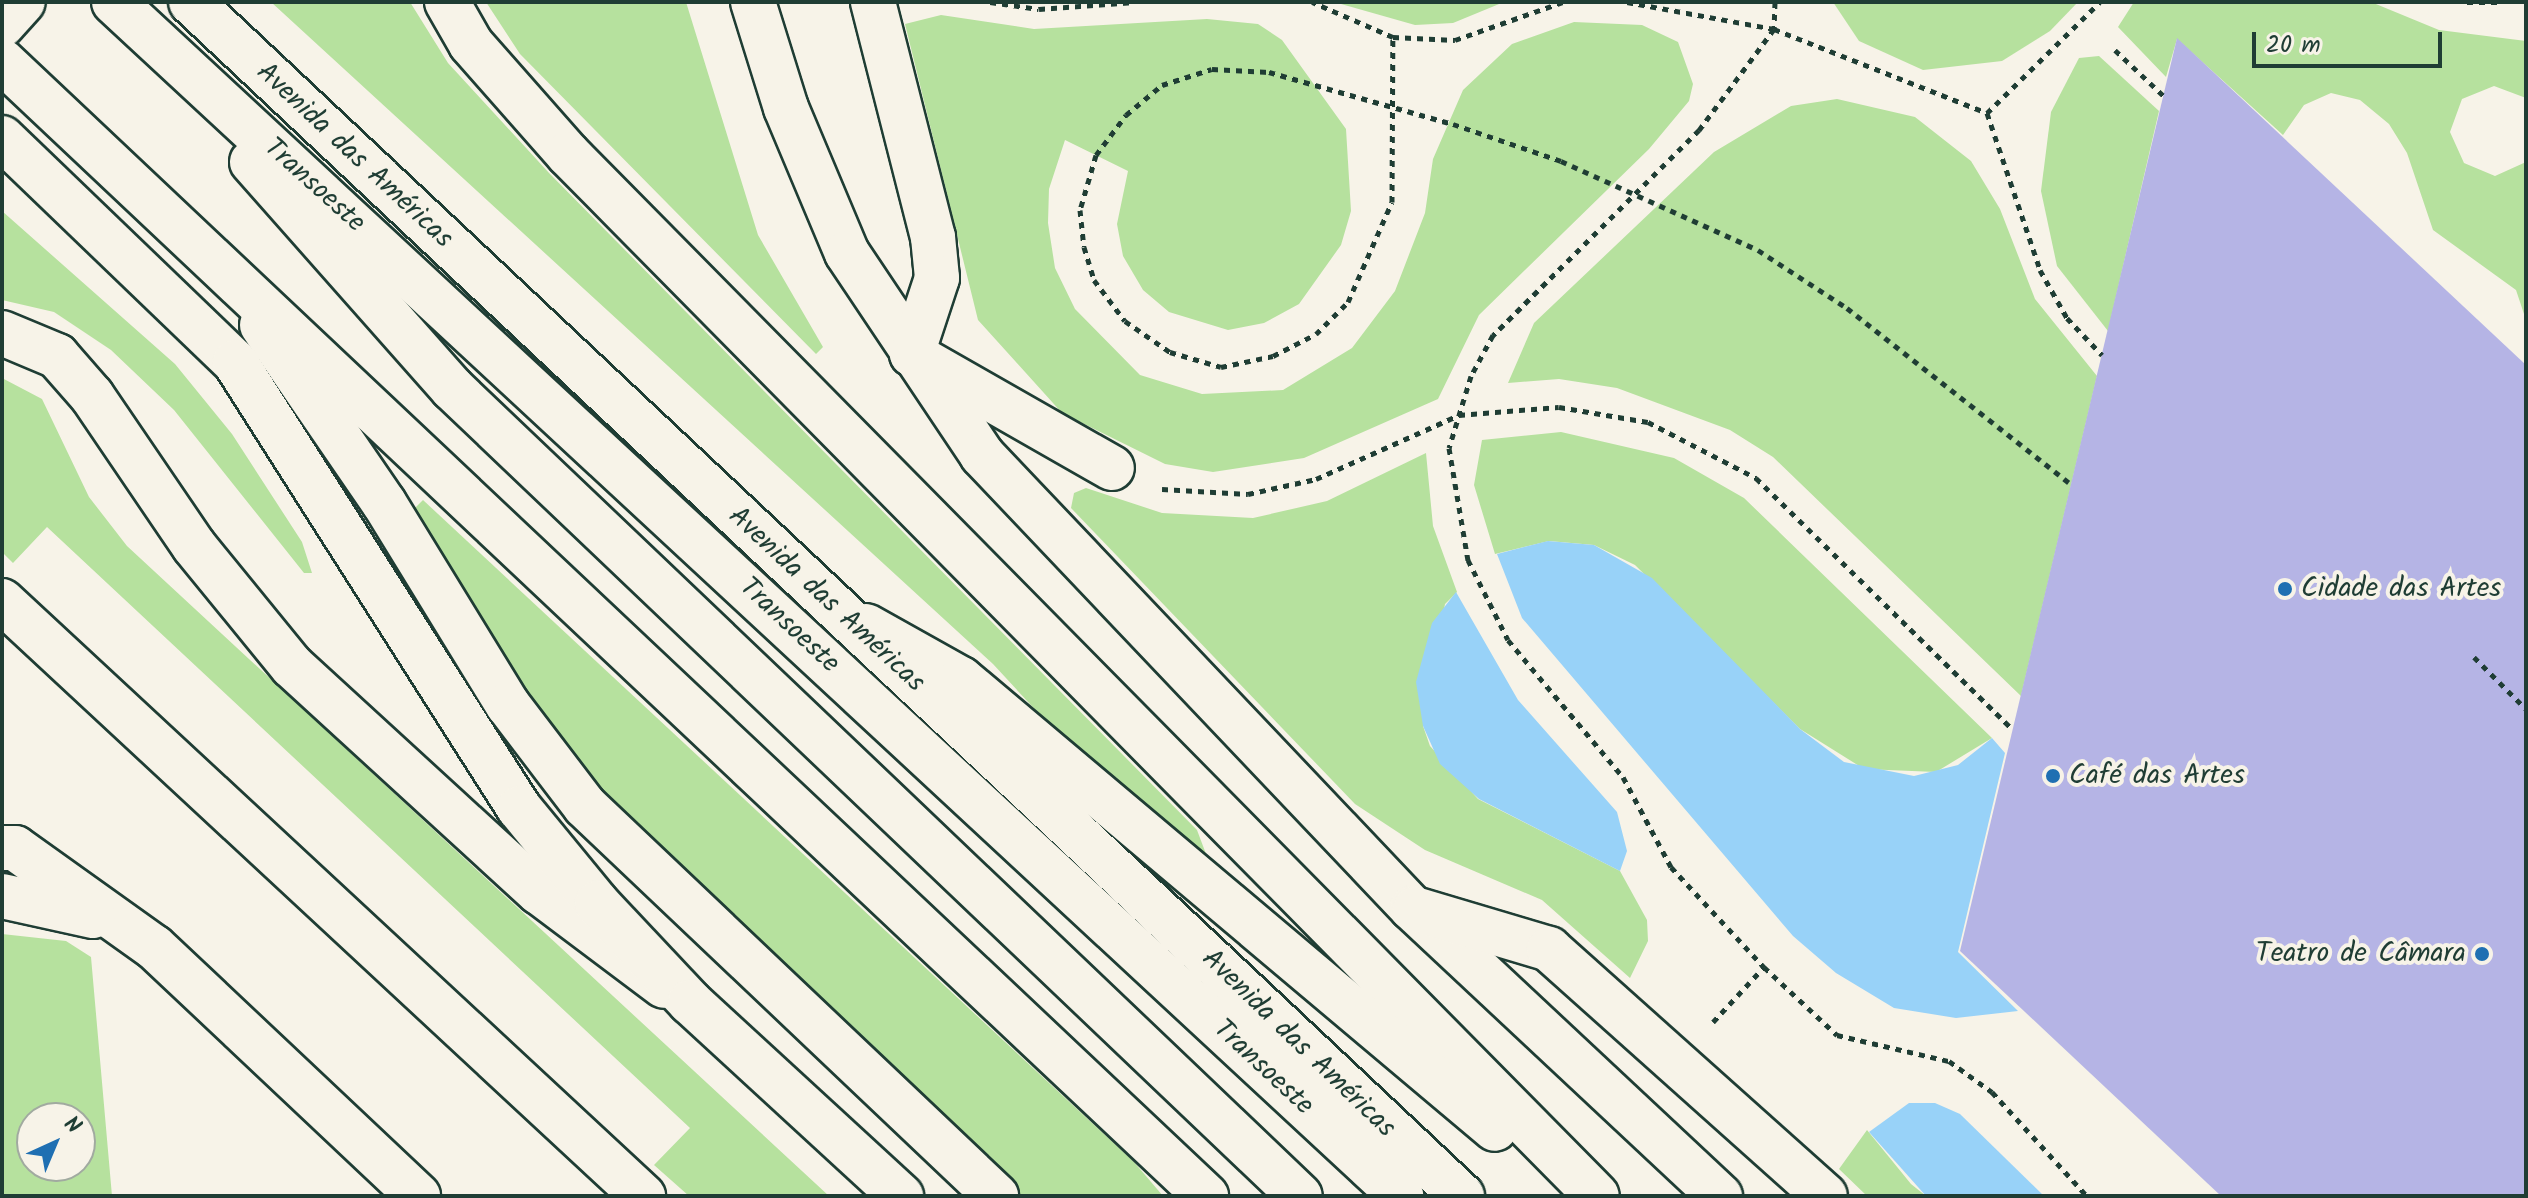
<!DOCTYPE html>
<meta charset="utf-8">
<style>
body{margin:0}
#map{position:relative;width:2528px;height:1198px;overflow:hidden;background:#f7f3e8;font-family:Kalam,sans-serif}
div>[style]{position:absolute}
.green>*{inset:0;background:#b6e19e}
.water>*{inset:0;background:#98d2f8}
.building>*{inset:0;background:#b5b4e5}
.path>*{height:5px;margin-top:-2.5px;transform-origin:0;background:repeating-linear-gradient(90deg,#1f3d34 0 6px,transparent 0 12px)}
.roads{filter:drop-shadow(2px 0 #1f3d34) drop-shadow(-2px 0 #1f3d34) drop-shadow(0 2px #1f3d34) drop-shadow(0 -2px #1f3d34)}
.minor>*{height:44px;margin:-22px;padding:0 22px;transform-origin:22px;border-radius:22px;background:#f7f3e8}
.highway>*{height:44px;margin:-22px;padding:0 22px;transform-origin:22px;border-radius:22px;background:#f7f3e8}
.path-bridge>*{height:5px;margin-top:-2.5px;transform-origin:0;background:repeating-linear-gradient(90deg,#1f3d34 0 6px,transparent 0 12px)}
.dots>*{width:22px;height:22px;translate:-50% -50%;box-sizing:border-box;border:4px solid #f7f3e8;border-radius:50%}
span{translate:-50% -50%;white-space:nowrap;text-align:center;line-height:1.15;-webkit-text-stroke:8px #f7f3e8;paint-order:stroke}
.street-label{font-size:28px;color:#1f3d34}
.poi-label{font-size:28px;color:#1f3d34}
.left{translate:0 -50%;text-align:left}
.right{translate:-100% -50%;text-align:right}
.frame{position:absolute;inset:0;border:4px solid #1f3d34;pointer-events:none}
.north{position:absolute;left:16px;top:1102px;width:80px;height:80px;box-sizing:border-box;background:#f7f3e8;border:2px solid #a1aaa0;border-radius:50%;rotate:44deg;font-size:22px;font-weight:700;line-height:32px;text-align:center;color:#1f3d34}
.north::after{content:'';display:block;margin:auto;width:28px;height:36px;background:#1f6fb2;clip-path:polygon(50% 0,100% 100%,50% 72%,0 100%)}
.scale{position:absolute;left:2252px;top:32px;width:190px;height:36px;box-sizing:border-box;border:4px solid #1f3d34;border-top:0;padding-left:10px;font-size:24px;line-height:28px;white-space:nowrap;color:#1f3d34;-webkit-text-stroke:6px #f7f3e8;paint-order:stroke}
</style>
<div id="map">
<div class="green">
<div style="clip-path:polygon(271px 2px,410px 2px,448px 63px,549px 173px,1197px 830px,1206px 854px,1198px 857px,1102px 782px,993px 664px)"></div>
<div style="clip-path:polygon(486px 2px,686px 2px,758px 235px,823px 347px,816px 354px,520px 54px)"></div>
<div style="clip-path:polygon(1334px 2px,1504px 2px,1453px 23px,1415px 25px)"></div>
<div style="clip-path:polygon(1833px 2px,2078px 2px,2050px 31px,2002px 61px,1923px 70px,1859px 41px)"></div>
<div style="clip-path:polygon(2134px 2px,2371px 2px,2439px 30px,2526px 41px,2526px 98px,2494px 86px,2462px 99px,2450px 132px,2464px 163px,2495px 176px,2526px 162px,2526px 320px,2516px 290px,2433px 230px,2407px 153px,2389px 124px,2360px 100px,2331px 93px,2304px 105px,2283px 135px,2177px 39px,2166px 77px,2118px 27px)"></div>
<div style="clip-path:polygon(941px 15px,1034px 29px,1207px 19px,1258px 24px,1282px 40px,1346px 129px,1351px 211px,1341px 245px,1299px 304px,1264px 323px,1228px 330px,1169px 312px,1143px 290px,1123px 256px,1117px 224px,1128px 171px,1065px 140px,1049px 189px,1048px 223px,1055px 268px,1075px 309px,1140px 375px,1202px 394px,1283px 390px,1352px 348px,1395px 291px,1425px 213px,1433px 159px,1463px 90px,1512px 44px,1574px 22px,1642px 25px,1678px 42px,1693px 84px,1689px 101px,1649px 149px,1479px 315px,1438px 399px,1304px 458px,1213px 472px,1165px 464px,1062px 413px,978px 320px,905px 24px)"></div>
<div style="clip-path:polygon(2099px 56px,2159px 111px,2108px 331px,2057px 266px,2041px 191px,2051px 112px,2079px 58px)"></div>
<div style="clip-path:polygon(1837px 99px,1915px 117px,1971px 161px,2000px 209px,2035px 299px,2097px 376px,2021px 696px,1773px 457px,1730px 430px,1617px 388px,1559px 379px,1508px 383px,1534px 323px,1714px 152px,1791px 106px)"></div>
<div style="clip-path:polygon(2px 211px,175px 364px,232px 434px,302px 542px,312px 573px,304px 573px,174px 410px,111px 350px,54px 312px,2px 300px)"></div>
<div style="clip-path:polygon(2px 378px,42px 399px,89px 497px,127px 546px,829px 1196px,689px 1196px,654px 1165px,690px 1128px,47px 527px,13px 563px,2px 552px)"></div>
<div style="clip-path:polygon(1561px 432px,1674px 458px,1744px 498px,1992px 738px,1936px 772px,1864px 769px,1800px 729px,1635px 565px,1594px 545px,1549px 541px,1495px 554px,1474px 485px,1482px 440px)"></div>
<div style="clip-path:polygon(1426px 453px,1433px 526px,1457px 592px,1445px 604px,1423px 726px,1430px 746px,1478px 799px,1620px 871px,1647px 920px,1648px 941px,1630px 978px,1542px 900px,1425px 850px,1355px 804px,1071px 508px,1074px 493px,1086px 488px,1162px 513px,1253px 518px,1327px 501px)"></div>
<div style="clip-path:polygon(423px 500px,1134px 1162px,1163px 1196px,1020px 1196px,714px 911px,547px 730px,408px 515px)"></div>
<div style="clip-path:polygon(evenodd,2px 934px,66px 941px,91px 957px,112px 1196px,2px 1196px,2px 934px,32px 1118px,80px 1118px,80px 1166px,32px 1166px,32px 1118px)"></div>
<div style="clip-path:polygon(1867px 1130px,1911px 1184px,1926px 1196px,1867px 1196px,1839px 1169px)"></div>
</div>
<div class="water">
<div style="clip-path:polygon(1548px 541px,1594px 545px,1652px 578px,1800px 729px,1844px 762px,1914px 776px,1958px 765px,1992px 738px,2005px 753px,1958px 952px,2018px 1011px,1956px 1018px,1894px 1008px,1836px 973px,1793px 936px,1522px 618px,1497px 554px)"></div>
<div style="clip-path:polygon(1456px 592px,1518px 700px,1617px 812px,1627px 851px,1620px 871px,1479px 799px,1440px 764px,1423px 726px,1416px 682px,1432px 623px)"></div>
<div style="clip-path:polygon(1909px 1103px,1935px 1103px,1960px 1114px,2044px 1196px,1926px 1196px,1869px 1132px)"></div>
</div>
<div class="building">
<div style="clip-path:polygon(2177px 38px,2526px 365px,2526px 1196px,2221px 1196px,1960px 951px)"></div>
</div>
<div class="path">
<div style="left:990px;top:2px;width:49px;rotate:8.1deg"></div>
<div style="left:1039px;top:9px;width:96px;rotate:-4.2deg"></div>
<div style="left:1627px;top:2px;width:149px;rotate:10.4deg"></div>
<div style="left:1774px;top:29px;width:229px;rotate:21.5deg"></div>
<div style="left:1987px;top:113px;width:158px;rotate:-44.5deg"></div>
<div style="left:1775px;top:2px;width:27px;rotate:92deg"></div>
<div style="left:1774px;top:29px;width:126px;rotate:126.6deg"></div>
<div style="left:1699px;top:130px;width:291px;rotate:135.1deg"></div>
<div style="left:1493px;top:335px;width:47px;rotate:118.2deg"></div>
<div style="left:1471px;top:376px;width:75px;rotate:107deg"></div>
<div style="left:1449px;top:448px;width:114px;rotate:80.4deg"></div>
<div style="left:1468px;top:560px;width:89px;rotate:63.4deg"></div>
<div style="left:1508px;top:640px;width:179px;rotate:50deg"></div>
<div style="left:1623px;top:777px;width:102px;rotate:61.9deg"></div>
<div style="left:1671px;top:867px;width:137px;rotate:47.1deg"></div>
<div style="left:1764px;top:967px;width:100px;rotate:43deg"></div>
<div style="left:1837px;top:1035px;width:115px;rotate:13.1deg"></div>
<div style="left:1949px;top:1061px;width:53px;rotate:35.8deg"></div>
<div style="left:1992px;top:1092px;width:141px;rotate:47.6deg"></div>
<div style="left:2467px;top:2px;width:31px"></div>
<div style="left:1393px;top:37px;width:62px;rotate:2.8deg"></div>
<div style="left:1455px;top:40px;width:114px;rotate:-19.4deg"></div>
<div style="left:2115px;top:50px;width:70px;rotate:43.3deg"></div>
<div style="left:1987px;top:113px;width:166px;rotate:71.3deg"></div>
<div style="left:2040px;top:270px;width:55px;rotate:60.6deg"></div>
<div style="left:2067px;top:318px;width:51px;rotate:46.6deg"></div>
<div style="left:1096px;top:155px;width:57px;rotate:106.2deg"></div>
<div style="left:1080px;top:210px;width:37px;rotate:84deg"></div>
<div style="left:1084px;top:247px;width:34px;rotate:73deg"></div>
<div style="left:1094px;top:280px;width:51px;rotate:52.9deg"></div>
<div style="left:1125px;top:321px;width:55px;rotate:34.6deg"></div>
<div style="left:1170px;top:352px;width:53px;rotate:16.4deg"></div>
<div style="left:1221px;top:367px;width:53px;rotate:-11.9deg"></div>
<div style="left:1273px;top:356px;width:48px;rotate:-27.1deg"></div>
<div style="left:1316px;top:334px;width:45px;rotate:-45deg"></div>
<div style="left:1348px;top:302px;width:109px;rotate:-66.3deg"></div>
<div style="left:1392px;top:202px;width:165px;rotate:-89.7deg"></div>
<div style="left:1393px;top:37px;width:88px;rotate:-156.6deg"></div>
<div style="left:1162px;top:489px;width:86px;rotate:3.3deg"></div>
<div style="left:1248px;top:494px;width:70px;rotate:-12.4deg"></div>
<div style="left:1316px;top:479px;width:157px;rotate:-24.1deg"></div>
<div style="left:1459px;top:415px;width:100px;rotate:-4.6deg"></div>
<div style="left:1559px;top:407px;width:90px;rotate:9.6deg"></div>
<div style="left:1648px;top:422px;width:122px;rotate:27.4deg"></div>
<div style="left:1756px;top:478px;width:359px;rotate:44.4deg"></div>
<div style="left:2474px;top:657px;width:74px;rotate:45deg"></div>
<div style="left:1713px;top:1022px;width:75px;rotate:-47.2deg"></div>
</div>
<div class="roads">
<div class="minor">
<div style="left:114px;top:2px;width:1756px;rotate:42.85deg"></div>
<div style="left:447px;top:2px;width:48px;rotate:60.3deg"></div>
<div style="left:471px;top:44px;width:147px;rotate:48.6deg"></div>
<div style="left:568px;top:154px;width:1464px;rotate:45.36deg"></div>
<div style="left:753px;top:2px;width:111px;rotate:72.7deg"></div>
<div style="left:786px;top:108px;width:157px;rotate:67.2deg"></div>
<div style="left:847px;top:253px;width:243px;rotate:56.2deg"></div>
<div style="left:982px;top:455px;width:625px;rotate:46.49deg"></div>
<div style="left:1412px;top:908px;width:422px;rotate:43.1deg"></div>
<div style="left:873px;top:2px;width:243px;rotate:75.7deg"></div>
<div style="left:933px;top:237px;width:41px;rotate:84.4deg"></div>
<div style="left:937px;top:278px;width:80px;rotate:108.2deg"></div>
<div style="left:912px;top:354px;width:230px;rotate:29.7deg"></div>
<div style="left:2px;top:25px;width:31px;rotate:-48deg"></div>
<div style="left:2px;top:61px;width:1655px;rotate:43.31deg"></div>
<div style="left:252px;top:162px;width:302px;rotate:48.5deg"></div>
<div style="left:452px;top:388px;width:1171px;rotate:43.62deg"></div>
<div style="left:262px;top:325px;width:216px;rotate:55.6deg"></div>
<div style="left:384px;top:503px;width:237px;rotate:58.5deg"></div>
<div style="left:508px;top:705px;width:127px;rotate:52.7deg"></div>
<div style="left:585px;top:806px;width:567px;rotate:43.5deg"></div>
<div style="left:2px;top:333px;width:60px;rotate:22.7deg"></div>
<div style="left:57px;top:356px;width:53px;rotate:48.8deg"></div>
<div style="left:92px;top:396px;width:181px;rotate:55.8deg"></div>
<div style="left:194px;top:546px;width:155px;rotate:50.8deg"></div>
<div style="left:292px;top:666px;width:335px;rotate:42.5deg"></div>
<div style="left:539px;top:892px;width:156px;rotate:36.9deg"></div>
<div style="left:2px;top:601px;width:875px;rotate:42.87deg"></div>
<div style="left:866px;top:626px;width:109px;rotate:29.2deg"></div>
<div style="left:961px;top:679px;width:698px;rotate:40.12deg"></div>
<div style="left:2px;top:848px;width:13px"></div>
<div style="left:15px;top:848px;width:171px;rotate:35.5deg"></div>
<div style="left:154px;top:947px;width:363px;rotate:43.3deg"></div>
<div style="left:2px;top:896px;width:93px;rotate:12.4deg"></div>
<div style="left:1415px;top:909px;width:140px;rotate:16.6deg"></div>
<div style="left:1549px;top:949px;width:370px;rotate:41.8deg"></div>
</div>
<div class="highway">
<div style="left:191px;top:2px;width:1744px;rotate:43.21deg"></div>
<div style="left:2px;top:138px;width:323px;rotate:43.9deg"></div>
<div style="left:235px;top:362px;width:529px;rotate:57.51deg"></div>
<div style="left:519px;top:808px;width:123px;rotate:50.6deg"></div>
<div style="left:597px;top:903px;width:136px;rotate:46.8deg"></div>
<div style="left:690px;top:1002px;width:287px;rotate:42.6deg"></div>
</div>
</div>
<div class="path-bridge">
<div style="left:1096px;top:155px;width:50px;rotate:-53.1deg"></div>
<div style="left:1126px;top:115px;width:47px;rotate:-39.8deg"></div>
<div style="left:1162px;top:85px;width:52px;rotate:-17.7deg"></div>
<div style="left:1212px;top:69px;width:57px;rotate:3deg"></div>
<div style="left:1269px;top:72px;width:191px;rotate:15.8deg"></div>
<div style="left:1453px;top:124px;width:114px;rotate:18.9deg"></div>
<div style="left:1561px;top:161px;width:216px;rotate:24.3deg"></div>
<div style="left:1758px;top:250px;width:106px;rotate:33.1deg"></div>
<div style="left:1847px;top:308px;width:283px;rotate:38.2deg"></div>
</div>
<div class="dots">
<div style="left:2285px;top:589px;background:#1f6fb2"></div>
<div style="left:2053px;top:776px;background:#1f6fb2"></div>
<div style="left:2482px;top:954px;background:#1f6fb2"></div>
</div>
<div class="street-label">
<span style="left:354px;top:156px;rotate:43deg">Avenida das Américas</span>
<span style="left:314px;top:186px;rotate:42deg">Transoeste</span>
<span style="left:826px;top:600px;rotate:43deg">Avenida das Américas</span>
<span style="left:789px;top:626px;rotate:43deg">Transoeste</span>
<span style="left:1298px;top:1044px;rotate:44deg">Avenida das Américas</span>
<span style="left:1263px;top:1068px;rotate:43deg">Transoeste</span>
</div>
<div class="poi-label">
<span class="left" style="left:2301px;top:589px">Cidade das Artes</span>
<span class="left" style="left:2069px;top:776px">Café das Artes</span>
<span class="right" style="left:2466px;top:954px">Teatro de Câmara</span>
</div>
<div class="frame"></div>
<div class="north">N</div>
<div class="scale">20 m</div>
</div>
